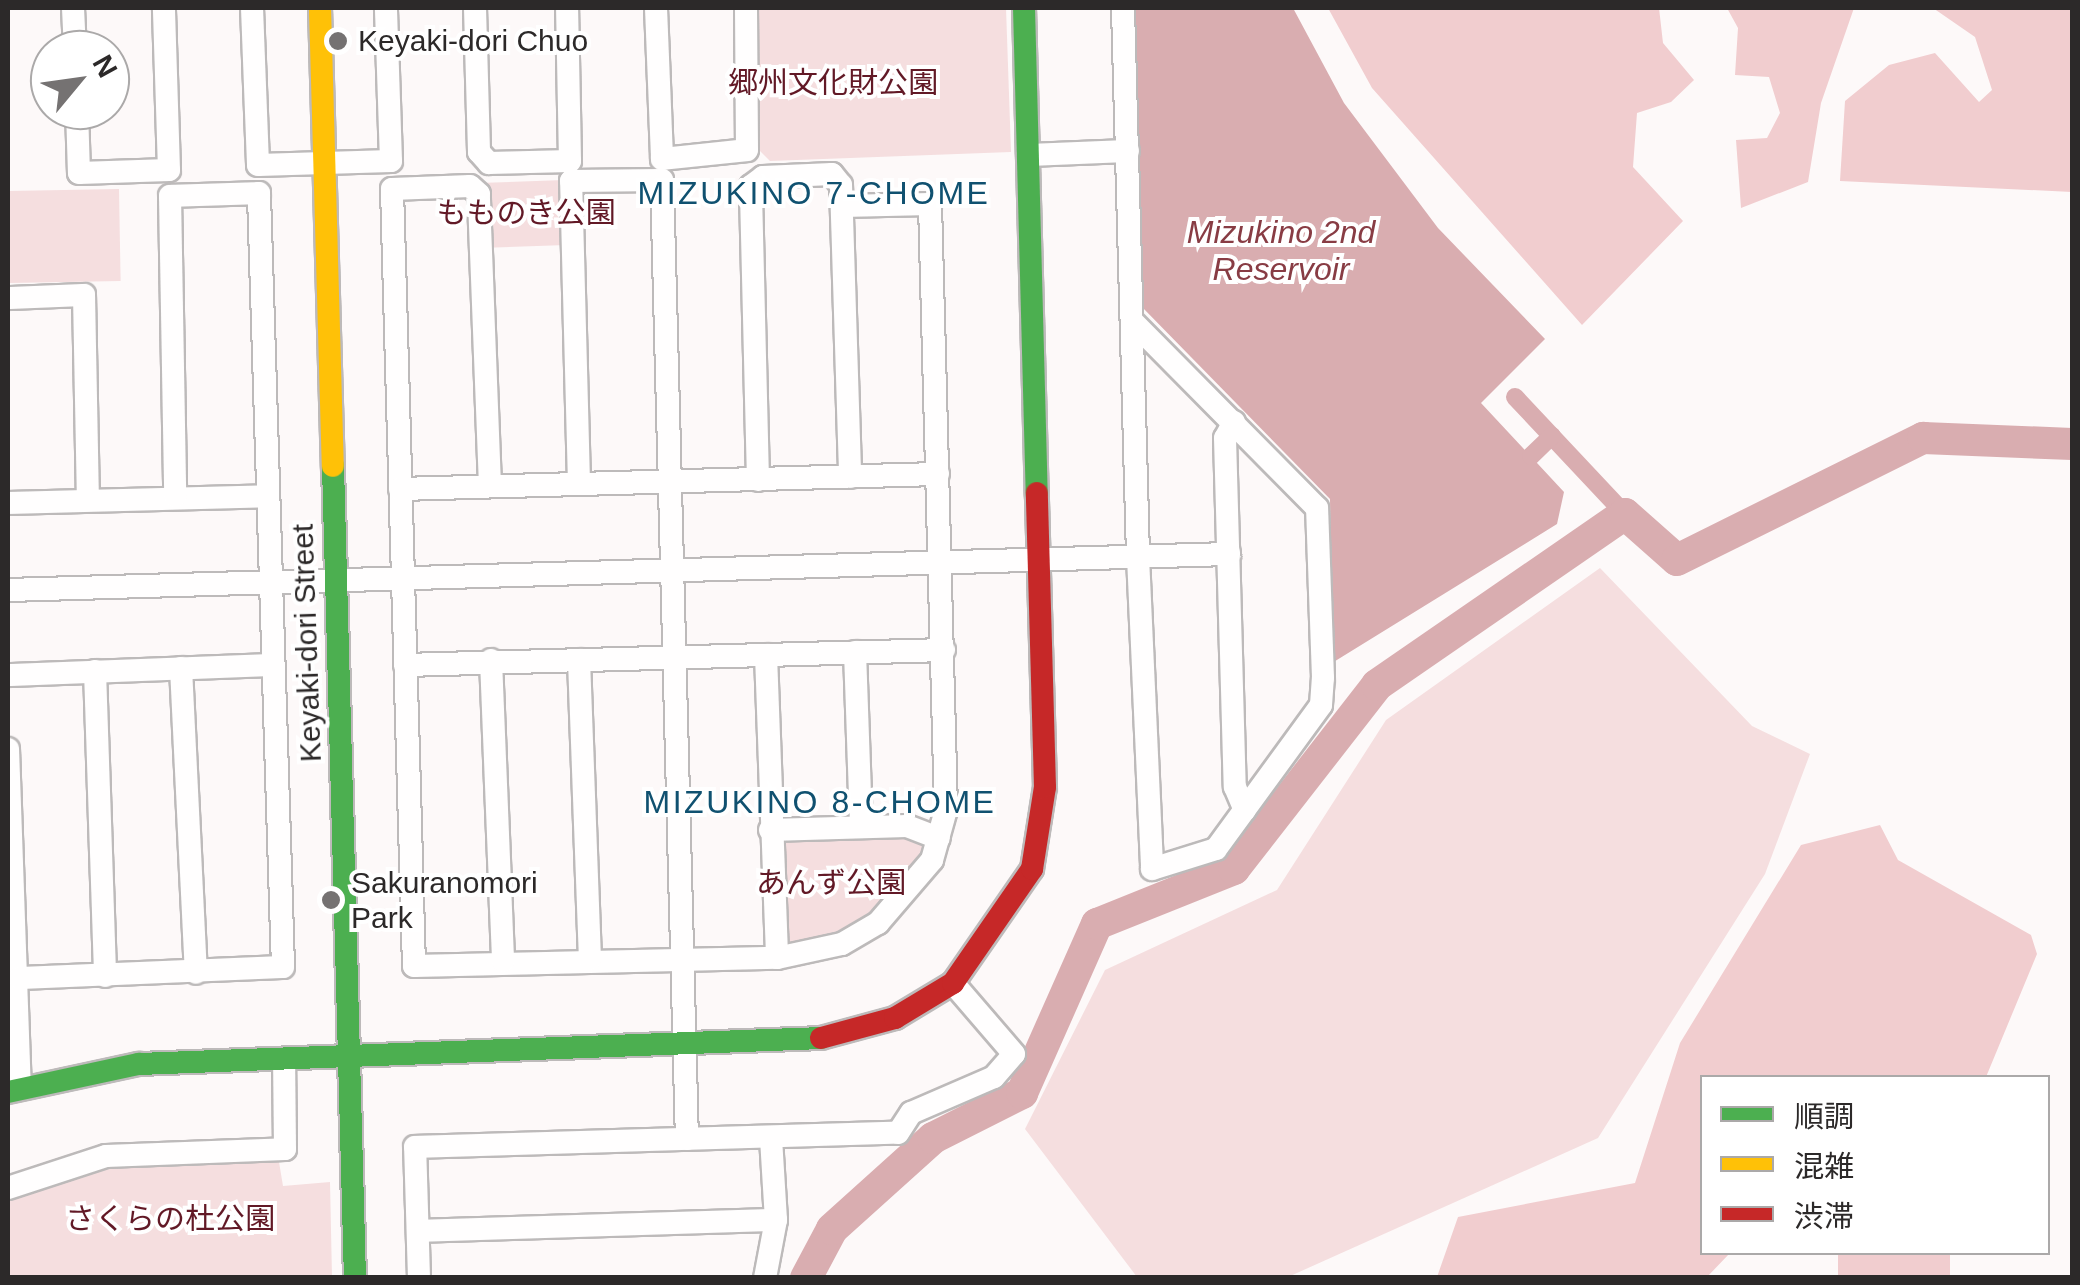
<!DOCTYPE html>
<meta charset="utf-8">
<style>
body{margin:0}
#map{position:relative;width:2080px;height:1285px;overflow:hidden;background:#fdf9f9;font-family:Helvetica,"Noto Sans JP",sans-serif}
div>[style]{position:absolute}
.green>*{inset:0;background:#f5dedf;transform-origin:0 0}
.forest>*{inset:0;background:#f1cdcf;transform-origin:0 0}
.water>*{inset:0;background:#d9adb0}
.canal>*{height:18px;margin:-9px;padding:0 9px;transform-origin:9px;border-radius:9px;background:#d9adb0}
.river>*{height:32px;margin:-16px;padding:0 16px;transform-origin:16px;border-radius:16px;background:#d9adb0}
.roads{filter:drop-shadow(2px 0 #bdbaba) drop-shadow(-2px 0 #bdbaba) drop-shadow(0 2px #bdbaba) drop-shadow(0 -2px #bdbaba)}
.street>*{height:22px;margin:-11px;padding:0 11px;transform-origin:11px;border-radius:11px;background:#fffefe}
.fast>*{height:22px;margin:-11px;padding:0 11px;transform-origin:11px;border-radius:11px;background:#4caf50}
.slow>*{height:22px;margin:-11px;padding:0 11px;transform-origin:11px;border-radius:11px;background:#ffc107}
.jam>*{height:22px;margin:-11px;padding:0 11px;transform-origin:11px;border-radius:11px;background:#c62828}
.dots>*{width:28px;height:28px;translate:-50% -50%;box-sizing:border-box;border:5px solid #fff;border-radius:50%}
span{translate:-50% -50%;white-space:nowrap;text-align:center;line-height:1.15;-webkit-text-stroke:8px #fff;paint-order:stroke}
.poi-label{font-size:30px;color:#2c2929}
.left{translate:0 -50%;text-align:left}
.park-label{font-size:30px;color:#621926}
.street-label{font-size:30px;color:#2c2929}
.neighbourhood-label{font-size:32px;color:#105170;letter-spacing:2.5px}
.water-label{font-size:32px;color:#883c44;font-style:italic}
.frame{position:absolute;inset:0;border:10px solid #2c2929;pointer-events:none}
.legend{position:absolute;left:1700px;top:1075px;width:350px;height:180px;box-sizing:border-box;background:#fff;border:2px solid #aba9a9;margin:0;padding:12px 18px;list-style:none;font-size:30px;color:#2c2929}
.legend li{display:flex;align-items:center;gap:20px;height:50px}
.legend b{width:50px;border:2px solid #aba9a9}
.north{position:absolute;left:30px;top:30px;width:100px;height:100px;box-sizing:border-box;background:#fff;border:2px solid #aba9a9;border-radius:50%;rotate:61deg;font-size:28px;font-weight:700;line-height:40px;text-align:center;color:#2c2929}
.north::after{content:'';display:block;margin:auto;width:35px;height:45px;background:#757272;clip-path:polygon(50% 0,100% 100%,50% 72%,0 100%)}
</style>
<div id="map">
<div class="green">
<div style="clip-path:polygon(753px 8px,1006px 8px,1011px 152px,770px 161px,757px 148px)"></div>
<div style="left:564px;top:180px;width:65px;height:78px;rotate:88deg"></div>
<div style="left:119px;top:189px;width:92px;height:111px;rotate:89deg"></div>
<div style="clip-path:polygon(1600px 568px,1752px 726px,1810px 754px,1765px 874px,1598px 1138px,1288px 1277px,1137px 1277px,1025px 1129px,1105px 970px,1277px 890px,1386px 720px)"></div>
<div style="clip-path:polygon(876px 833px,928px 841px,915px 870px,882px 911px,838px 938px,788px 950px,784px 834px)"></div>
<div style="clip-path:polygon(279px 1162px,283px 1186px,330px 1182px,332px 1277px,8px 1278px,8px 1199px,22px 1192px,128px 1164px)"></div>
</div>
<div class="forest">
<div style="clip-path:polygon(1328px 8px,1659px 8px,1663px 43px,1694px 80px,1671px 102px,1637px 113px,1633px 167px,1683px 221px,1582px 325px,1372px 88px)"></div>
<div style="clip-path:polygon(1727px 8px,1854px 8px,1821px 103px,1808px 182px,1741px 208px,1736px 140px,1767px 138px,1780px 113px,1769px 77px,1735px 75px,1738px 28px)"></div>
<div style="clip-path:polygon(1933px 8px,2072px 8px,2072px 192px,1840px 181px,1845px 101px,1889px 65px,1935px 53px,1979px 102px,1992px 90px,1975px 37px)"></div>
<div style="clip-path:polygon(1880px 825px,1898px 860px,2031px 935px,2037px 954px,1986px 1077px,1702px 1078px,1702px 1252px,1730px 1253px,1707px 1277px,1437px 1277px,1458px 1217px,1635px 1183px,1680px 1043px,1801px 845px)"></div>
<div style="left:1838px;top:1253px;width:112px;height:26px"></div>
</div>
<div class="water">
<div style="clip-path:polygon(1134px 8px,1293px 8px,1344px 103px,1438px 228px,1545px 339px,1481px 403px,1564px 492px,1557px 524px,1332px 663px,1330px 499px,1142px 307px)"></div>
</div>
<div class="canal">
<div style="left:1515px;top:397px;width:161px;rotate:46.8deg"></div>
<div style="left:1531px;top:456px;width:29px;rotate:-44deg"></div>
</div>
<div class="river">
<div style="left:806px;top:1278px;width:55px;rotate:-62deg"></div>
<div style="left:832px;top:1229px;width:136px;rotate:-42deg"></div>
<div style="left:933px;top:1138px;width:100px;rotate:-26.8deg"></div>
<div style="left:1022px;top:1093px;width:185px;rotate:-66.1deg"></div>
<div style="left:1097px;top:924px;width:148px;rotate:-21.9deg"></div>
<div style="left:1234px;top:869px;width:233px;rotate:-52.1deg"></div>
<div style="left:1377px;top:685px;width:301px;rotate:-34.6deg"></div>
<div style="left:1625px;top:514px;width:69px;rotate:41.5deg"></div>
<div style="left:1677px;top:560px;width:275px;rotate:-26.4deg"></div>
<div style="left:1923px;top:438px;width:149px;rotate:2.3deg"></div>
</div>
<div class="roads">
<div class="street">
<div style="left:73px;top:8px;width:42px;rotate:87.3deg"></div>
<div style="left:252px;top:8px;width:157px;rotate:87.8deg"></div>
<div style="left:258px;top:165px;width:133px;rotate:-1.7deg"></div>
<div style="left:391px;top:161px;width:153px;rotate:-91.9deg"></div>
<div style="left:475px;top:8px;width:144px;rotate:88.4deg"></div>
<div style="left:479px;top:152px;width:15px;rotate:48deg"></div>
<div style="left:489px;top:163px;width:81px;rotate:-1.4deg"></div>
<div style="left:570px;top:161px;width:153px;rotate:-91.1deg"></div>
<div style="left:656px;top:8px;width:151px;rotate:87.7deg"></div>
<div style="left:662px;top:159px;width:85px;rotate:-6deg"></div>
<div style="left:747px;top:150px;width:142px;rotate:-90.4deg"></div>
<div style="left:1123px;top:8px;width:549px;rotate:88.43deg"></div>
<div style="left:1138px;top:557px;width:312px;rotate:87.4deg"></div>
<div style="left:1152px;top:869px;width:67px;rotate:-17.4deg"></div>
<div style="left:1216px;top:849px;width:178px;rotate:-53.9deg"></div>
<div style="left:1321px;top:705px;width:27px;rotate:-86deg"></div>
<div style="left:1323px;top:678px;width:170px;rotate:-92deg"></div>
<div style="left:1317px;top:508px;width:263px;rotate:-134.7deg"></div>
<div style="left:77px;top:110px;width:63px;rotate:88.2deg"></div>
<div style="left:79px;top:173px;width:90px;rotate:-1.9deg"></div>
<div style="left:169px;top:170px;width:162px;rotate:-91.8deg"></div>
<div style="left:1028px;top:155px;width:100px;rotate:-2.3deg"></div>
<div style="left:8px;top:298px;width:76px;rotate:-2.3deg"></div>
<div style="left:84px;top:295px;width:204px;rotate:88.9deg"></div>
<div style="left:1234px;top:422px;width:18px;rotate:119deg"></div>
<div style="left:1225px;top:438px;width:349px;rotate:88.4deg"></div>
<div style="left:1235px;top:787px;width:25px;rotate:67deg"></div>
<div style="left:758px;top:480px;width:294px;rotate:-91.4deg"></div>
<div style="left:751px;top:186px;width:15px;rotate:-37deg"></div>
<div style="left:763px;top:177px;width:69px;rotate:-2.5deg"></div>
<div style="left:832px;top:174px;width:14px;rotate:51deg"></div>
<div style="left:841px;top:185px;width:292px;rotate:88.2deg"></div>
<div style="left:579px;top:483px;width:302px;rotate:-91.5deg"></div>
<div style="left:571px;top:181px;width:91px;rotate:-0.6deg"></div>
<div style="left:662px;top:180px;width:959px;rotate:88.51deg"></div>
<div style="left:490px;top:486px;width:292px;rotate:-92.2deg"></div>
<div style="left:479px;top:194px;width:12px;rotate:-138deg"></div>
<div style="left:470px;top:186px;width:78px;rotate:177.8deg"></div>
<div style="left:392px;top:189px;width:777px;rotate:88.38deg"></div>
<div style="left:414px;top:966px;width:363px;rotate:-1.3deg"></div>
<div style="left:777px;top:958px;width:66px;rotate:-12.2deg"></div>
<div style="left:842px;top:944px;width:42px;rotate:-30.3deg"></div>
<div style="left:878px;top:923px;width:83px;rotate:-49.4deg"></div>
<div style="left:932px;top:860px;width:52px;rotate:-74.4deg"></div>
<div style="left:946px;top:810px;width:606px;rotate:-91.51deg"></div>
<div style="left:930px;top:204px;width:88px;rotate:178.7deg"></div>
<div style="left:400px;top:489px;width:538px;rotate:-1.6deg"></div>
<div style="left:8px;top:503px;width:259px;rotate:-1.5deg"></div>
<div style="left:8px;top:590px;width:1222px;rotate:-1.69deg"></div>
<div style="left:855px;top:652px;width:174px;rotate:88deg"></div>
<div style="left:766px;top:655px;width:303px;rotate:87.9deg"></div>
<div style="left:491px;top:660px;width:301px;rotate:87.7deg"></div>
<div style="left:579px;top:660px;width:299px;rotate:87.9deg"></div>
<div style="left:405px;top:665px;width:539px;rotate:-1.59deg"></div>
<div style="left:181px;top:668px;width:305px;rotate:87.2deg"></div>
<div style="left:95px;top:671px;width:305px;rotate:88.1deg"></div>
<div style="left:8px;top:675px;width:265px;rotate:-2.2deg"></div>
<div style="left:8px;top:749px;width:338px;rotate:88deg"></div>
<div style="left:770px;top:830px;width:137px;rotate:-1.7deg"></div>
<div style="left:907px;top:826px;width:34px;rotate:21deg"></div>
<div style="left:20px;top:978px;width:263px;rotate:-2.4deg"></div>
<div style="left:283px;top:967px;width:774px;rotate:-91.78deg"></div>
<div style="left:259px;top:193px;width:89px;rotate:178.1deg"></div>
<div style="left:170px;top:196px;width:300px;rotate:89deg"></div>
<div style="left:8px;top:1188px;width:103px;rotate:-18.1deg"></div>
<div style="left:106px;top:1156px;width:179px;rotate:-2.2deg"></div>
<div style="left:285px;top:1149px;width:90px;rotate:-90.6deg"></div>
<div style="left:418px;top:1231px;width:358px;rotate:-1.8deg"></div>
<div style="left:419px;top:1278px;width:131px;rotate:-91.7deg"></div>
<div style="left:415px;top:1147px;width:483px;rotate:-1.7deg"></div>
<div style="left:898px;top:1133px;width:24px;rotate:-57deg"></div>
<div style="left:911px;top:1113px;width:90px;rotate:-23.4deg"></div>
<div style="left:994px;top:1077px;width:30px;rotate:-49deg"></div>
<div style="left:1014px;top:1054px;width:94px;rotate:-130.7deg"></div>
<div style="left:765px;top:1278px;width:59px;rotate:-79.3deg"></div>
<div style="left:776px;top:1220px;width:82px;rotate:-93.5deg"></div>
</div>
<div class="fast">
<div style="left:1024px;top:8px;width:485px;rotate:88.5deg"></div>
<div style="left:333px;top:466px;width:812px;rotate:88.45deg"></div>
<div style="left:8px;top:1092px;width:134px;rotate:-12.1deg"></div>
<div style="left:139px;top:1064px;width:682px;rotate:-2.18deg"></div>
</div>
<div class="slow">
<div style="left:320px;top:8px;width:458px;rotate:88.4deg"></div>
</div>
<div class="jam">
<div style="left:821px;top:1038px;width:77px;rotate:-15.1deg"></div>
<div style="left:895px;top:1018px;width:68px;rotate:-31.1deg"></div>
<div style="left:953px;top:983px;width:139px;rotate:-55.3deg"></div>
<div style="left:1032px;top:869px;width:83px;rotate:-81deg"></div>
<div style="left:1045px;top:787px;width:294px;rotate:-91.6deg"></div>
</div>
</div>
<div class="dots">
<div style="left:338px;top:41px;background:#757272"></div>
<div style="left:331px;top:900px;background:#757272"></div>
</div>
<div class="poi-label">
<span class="left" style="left:358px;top:41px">Keyaki-dori Chuo</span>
<span class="left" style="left:351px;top:900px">Sakuranomori<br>Park</span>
</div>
<div class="park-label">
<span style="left:833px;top:83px">郷州文化財公園</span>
<span style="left:526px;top:213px">もものき公園</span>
<span style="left:831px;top:883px">あんず公園</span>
<span style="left:170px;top:1219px">さくらの杜公園</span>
</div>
<div class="street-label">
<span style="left:307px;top:643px;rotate:-92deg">Keyaki-dori Street</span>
</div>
<div class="neighbourhood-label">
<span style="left:814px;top:193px">MIZUKINO 7-CHOME</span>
<span style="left:820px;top:802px">MIZUKINO 8-CHOME</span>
</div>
<div class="water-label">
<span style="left:1281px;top:251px">Mizukino 2nd<br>Reservoir</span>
</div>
<div class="frame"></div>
<ul class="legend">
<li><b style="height:12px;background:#4caf50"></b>順調</li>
<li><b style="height:12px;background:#ffc107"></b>混雑</li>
<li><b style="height:12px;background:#c62828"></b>渋滞</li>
</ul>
<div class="north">N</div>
</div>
